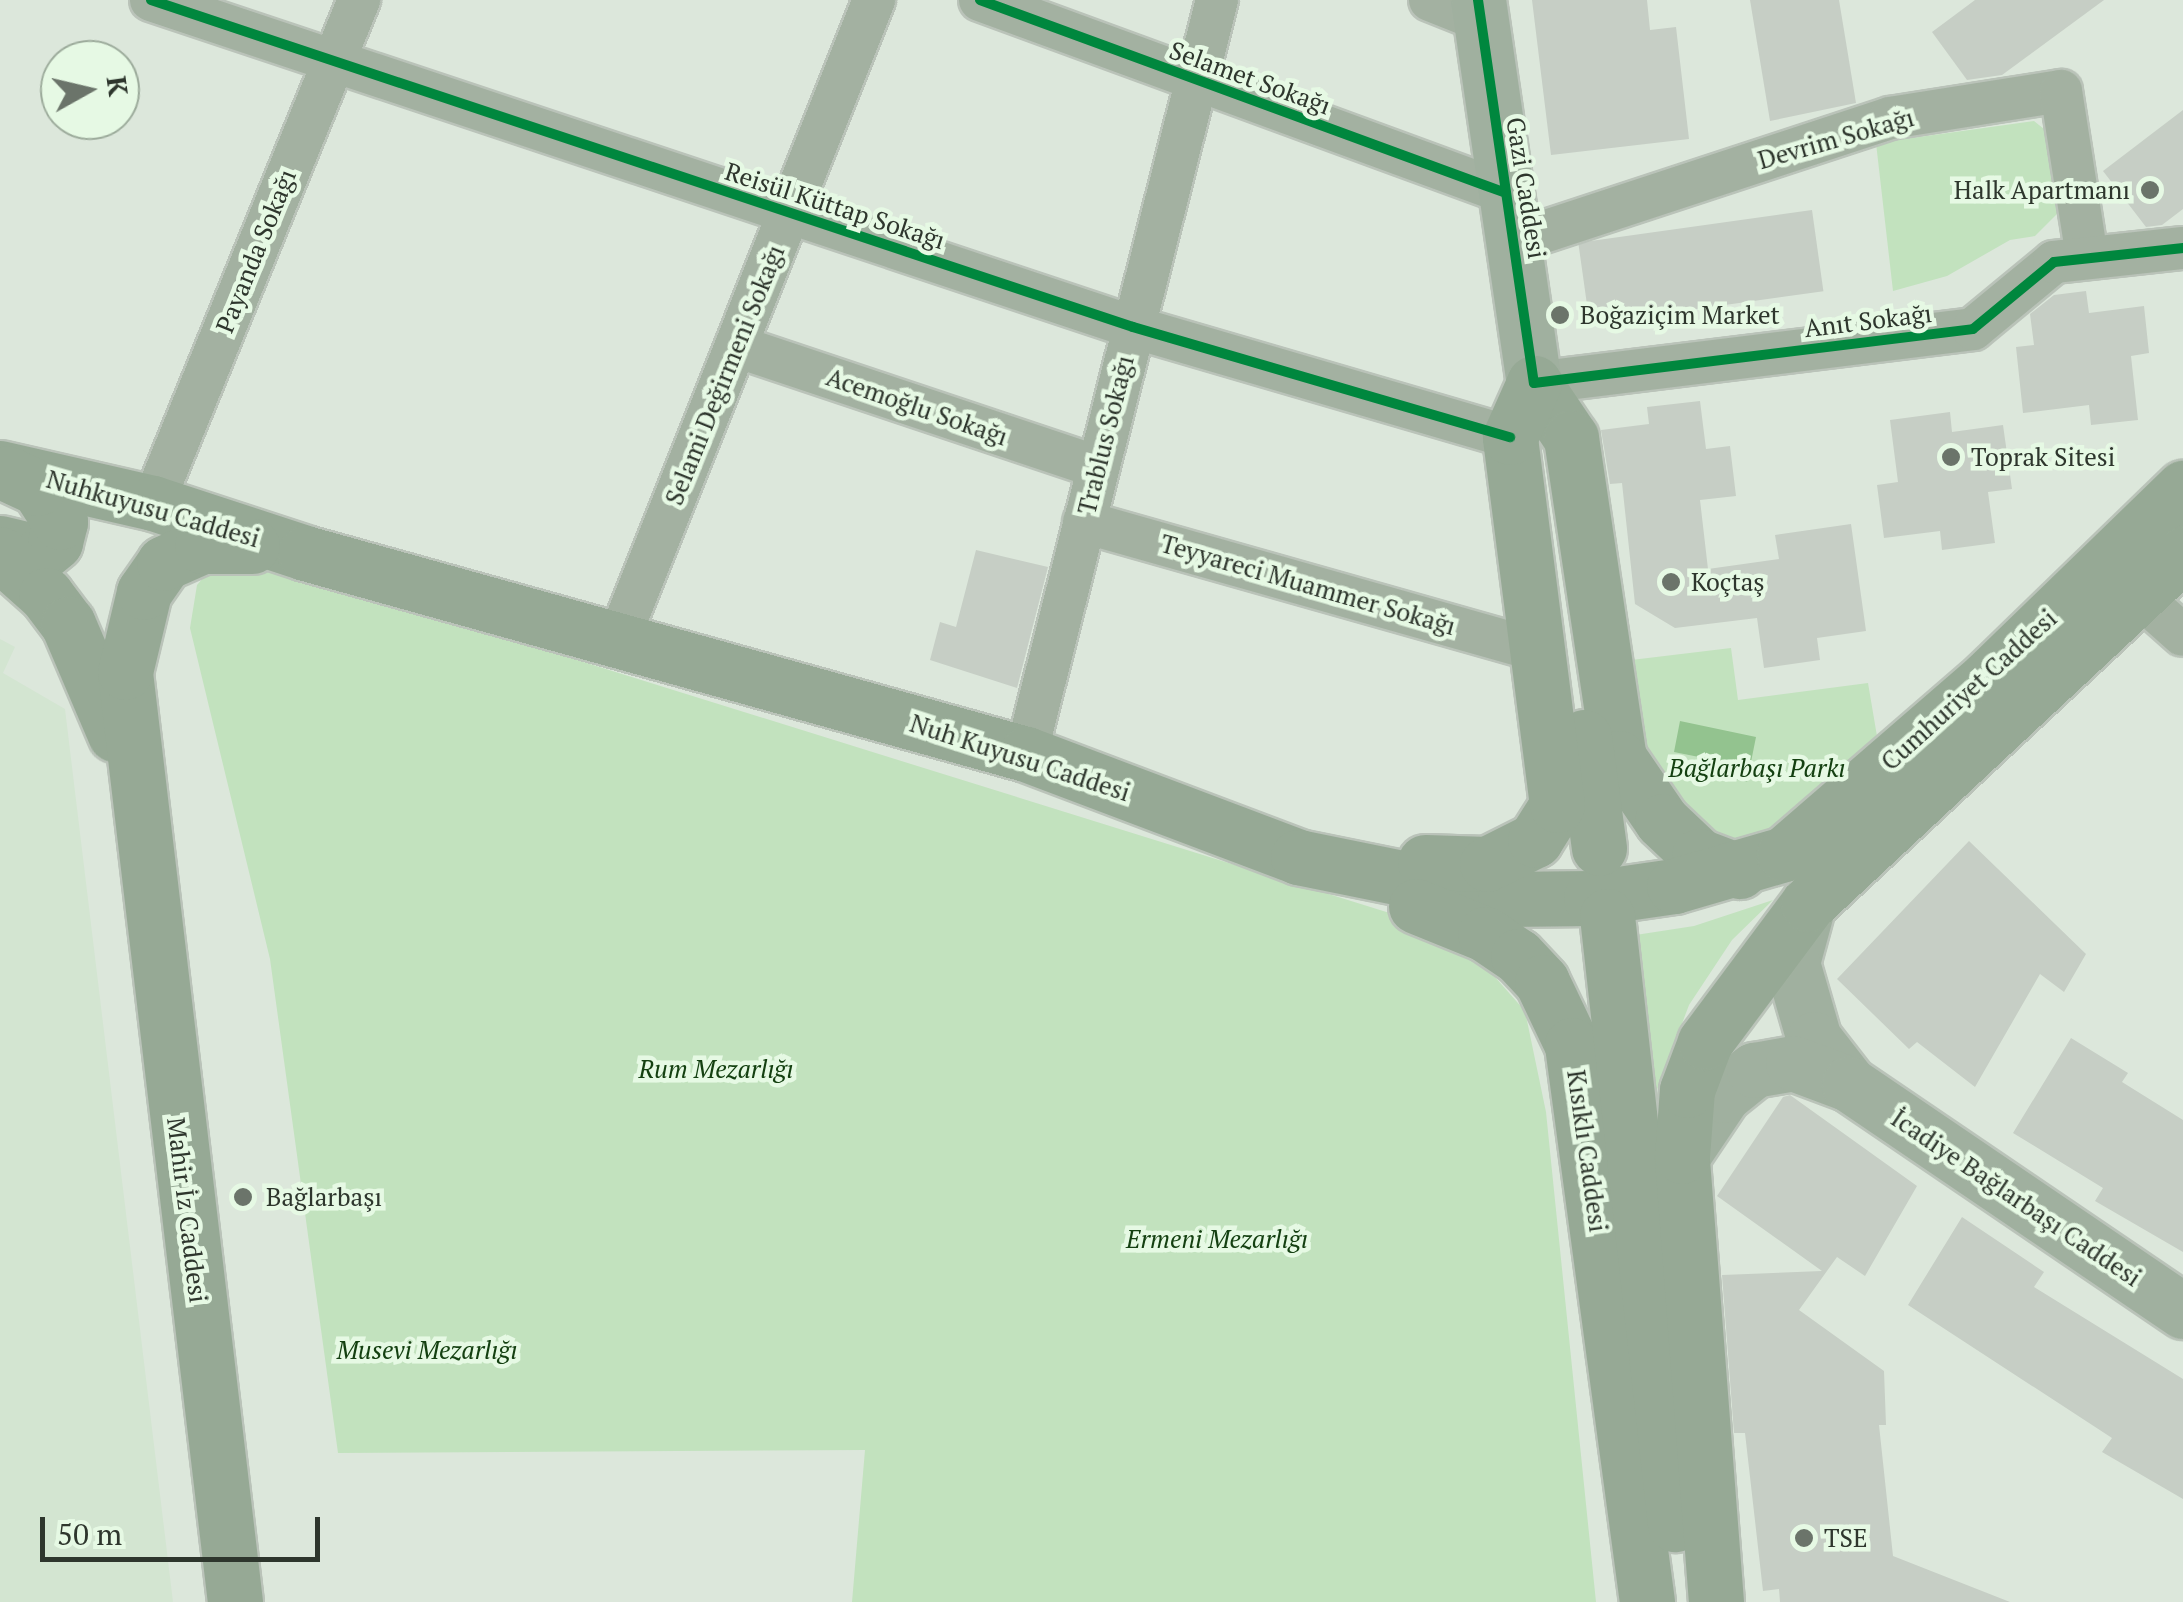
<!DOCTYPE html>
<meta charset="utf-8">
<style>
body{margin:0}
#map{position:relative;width:2183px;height:1602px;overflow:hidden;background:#dce7db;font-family:"PT Serif",serif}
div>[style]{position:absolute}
.built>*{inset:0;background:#d3e5d1}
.green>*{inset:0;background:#c2e2be}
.water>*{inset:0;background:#93c38f}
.building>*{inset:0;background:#c6cec5;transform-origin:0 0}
.roads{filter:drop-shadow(2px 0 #bac3b9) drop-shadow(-2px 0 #bac3b9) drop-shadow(0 2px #bac3b9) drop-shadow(0 -2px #bac3b9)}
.street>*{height:42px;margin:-21px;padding:0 21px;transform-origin:21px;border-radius:21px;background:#a3b1a1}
.secondary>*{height:55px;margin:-27.5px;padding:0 27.5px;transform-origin:27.5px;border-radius:27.5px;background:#a0b09f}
.primary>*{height:55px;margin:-27.5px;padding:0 27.5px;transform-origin:27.5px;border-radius:27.5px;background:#96a995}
.cycleway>*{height:10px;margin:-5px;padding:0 5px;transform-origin:5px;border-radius:5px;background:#00873e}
.dots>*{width:28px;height:28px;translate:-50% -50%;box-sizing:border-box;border:5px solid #e6f9e4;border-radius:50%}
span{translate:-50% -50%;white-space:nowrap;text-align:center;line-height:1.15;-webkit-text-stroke:9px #e6f9e4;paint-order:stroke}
.street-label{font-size:25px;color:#2e362d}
.poi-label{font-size:25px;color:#2e362d}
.right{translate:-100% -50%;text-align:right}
.left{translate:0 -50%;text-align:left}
.park-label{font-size:25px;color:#144011;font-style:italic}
.north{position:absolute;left:40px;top:40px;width:100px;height:100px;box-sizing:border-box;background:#e6f9e4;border:2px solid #9cab9b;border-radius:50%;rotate:82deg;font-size:28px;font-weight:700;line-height:40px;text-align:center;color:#2e362d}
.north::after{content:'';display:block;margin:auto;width:35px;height:45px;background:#6b746a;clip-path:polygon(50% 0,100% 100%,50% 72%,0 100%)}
.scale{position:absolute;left:40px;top:1517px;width:280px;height:45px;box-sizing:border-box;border:5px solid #2e362d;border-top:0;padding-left:12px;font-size:30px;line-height:35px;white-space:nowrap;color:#2e362d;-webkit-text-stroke:8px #e6f9e4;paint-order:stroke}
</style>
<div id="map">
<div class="built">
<div style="clip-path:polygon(0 639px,15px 647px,3px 673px,65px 709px,173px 1602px,0 1602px)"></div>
</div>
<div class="green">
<div style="clip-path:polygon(2034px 121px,2049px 133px,2060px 211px,2035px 236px,2010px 240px,1947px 276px,1893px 291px,1876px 143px)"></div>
<div style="clip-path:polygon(216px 563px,275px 566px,1457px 934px,1525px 1011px,1546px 1112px,1596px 1602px,852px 1602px,865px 1450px,338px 1453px,270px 959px,190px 628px,197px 585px)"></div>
<div style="clip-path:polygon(1731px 648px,1738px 700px,1868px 683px,1879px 748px,1789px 835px,1713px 844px,1646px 775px,1623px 661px)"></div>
<div style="clip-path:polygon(1773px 900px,1732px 940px,1689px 1005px,1654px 1098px,1616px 938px,1694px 926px)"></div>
</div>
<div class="water">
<div style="clip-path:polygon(1680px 721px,1756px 737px,1747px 782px,1696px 771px,1699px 757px,1674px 752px)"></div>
</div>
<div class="building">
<div style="clip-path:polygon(1532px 0,1647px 0,1650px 30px,1676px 27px,1689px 139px,1551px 155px)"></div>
<div style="clip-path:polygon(1750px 0,1839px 0,1856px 103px,1770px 121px)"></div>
<div style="clip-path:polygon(1975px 0,2104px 0,2002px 75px,1967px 80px,1932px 32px)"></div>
<div style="clip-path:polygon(2183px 110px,2183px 209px,2162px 225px,2146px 227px,2103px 171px)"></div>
<div style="left:1812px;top:210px;width:82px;height:236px;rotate:82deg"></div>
<div style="clip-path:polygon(2086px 291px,2089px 313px,2144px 306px,2149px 353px,2131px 356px,2138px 420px,2091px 425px,2089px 405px,2023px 413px,2016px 347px,2034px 345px,2030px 314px,2054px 295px)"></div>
<div style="clip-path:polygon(1700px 401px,1706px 449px,1730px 446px,1736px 496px,1700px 500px,1708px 569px,1779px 559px,1775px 535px,1851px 524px,1866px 631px,1817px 638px,1820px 660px,1764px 668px,1757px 618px,1675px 628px,1635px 604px,1622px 483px,1610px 484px,1601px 430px,1649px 424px,1647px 407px)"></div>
<div style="clip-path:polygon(1950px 412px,1952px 432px,2003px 425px,2012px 489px,1988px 492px,1995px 543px,1942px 550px,1940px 531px,1884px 538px,1877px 485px,1898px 482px,1890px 420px)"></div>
<div style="clip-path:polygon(976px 550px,1048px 567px,1017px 688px,930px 660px,940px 622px,956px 627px)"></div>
<div style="clip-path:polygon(1969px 841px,2086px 954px,2064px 992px,2040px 974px,1975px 1087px,1917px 1042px,1909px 1049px,1837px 979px)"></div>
<div style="clip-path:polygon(2071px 1038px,2128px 1073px,2122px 1082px,2183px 1120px,2183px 1252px,2095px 1201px,2103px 1188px,2013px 1133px)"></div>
<div style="clip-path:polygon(1790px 1095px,1917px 1186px,1865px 1276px,1837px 1257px,1799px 1310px,1884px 1371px,1886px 1425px,1879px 1425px,1893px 1556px,2010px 1602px,1780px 1602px,1779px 1589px,1763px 1591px,1745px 1433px,1734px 1433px,1722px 1275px,1822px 1271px,1717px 1196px,1783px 1097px)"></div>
<div style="clip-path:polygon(1962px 1217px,2044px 1272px,2034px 1287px,2183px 1379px,2183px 1499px,2102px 1452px,2112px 1438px,1908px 1305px)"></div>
</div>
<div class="roads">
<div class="street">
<div style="left:151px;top:0;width:1035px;rotate:18.42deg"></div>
<div style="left:1133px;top:327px;width:393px;rotate:16.3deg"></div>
<div style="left:980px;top:0;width:560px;rotate:20.15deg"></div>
<div style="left:1430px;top:0;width:54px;rotate:21.8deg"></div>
<div style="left:1513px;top:242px;width:397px;rotate:-18.2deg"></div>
<div style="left:1890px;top:118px;width:173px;rotate:-9deg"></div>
<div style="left:2061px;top:91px;width:168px;rotate:81.1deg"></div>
<div style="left:736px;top:346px;width:382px;rotate:18.5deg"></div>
<div style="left:1534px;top:383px;width:442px;rotate:-7deg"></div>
<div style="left:1973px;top:329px;width:105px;rotate:-39.6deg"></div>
<div style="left:2054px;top:262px;width:130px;rotate:-6.2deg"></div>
<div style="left:153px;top:503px;width:544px;rotate:-67.73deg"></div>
<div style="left:1084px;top:522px;width:466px;rotate:15.8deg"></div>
<div style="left:2140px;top:597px;width:57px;rotate:41.5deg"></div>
<div style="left:619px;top:638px;width:687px;rotate:-68.21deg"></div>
<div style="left:1026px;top:754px;width:778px;rotate:-75.79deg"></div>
</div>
<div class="secondary">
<div style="left:1478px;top:0;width:387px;rotate:81.7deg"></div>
<div style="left:1808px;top:904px;width:61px;rotate:105.2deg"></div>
<div style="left:1792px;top:963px;width:79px;rotate:73.9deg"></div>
<div style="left:1814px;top:1039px;width:57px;rotate:52.1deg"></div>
<div style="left:1682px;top:1156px;width:73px;rotate:-56.1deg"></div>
<div style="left:1723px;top:1095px;width:40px;rotate:-39deg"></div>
<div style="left:1754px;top:1070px;width:40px;rotate:-10deg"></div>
<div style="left:1793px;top:1063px;width:60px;rotate:20.6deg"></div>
<div style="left:1849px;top:1084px;width:404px;rotate:34.2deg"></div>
</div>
<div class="primary">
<div style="left:1534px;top:383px;width:66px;rotate:56.1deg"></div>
<div style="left:1571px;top:438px;width:324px;rotate:81.5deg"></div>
<div style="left:1619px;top:758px;width:76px;rotate:55.7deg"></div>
<div style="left:1662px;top:821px;width:51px;rotate:43.4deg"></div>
<div style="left:1699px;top:856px;width:43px;rotate:20.6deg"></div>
<div style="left:0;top:468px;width:157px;rotate:12.9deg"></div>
<div style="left:153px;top:503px;width:160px;rotate:18.2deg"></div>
<div style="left:305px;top:553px;width:748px;rotate:15.58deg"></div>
<div style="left:1026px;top:754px;width:291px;rotate:20.7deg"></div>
<div style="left:1298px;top:857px;width:211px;rotate:11.5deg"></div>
<div style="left:1505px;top:899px;width:86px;rotate:-0.7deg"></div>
<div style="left:1591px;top:898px;width:84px;rotate:-8.2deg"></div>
<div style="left:1674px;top:886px;width:115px;rotate:-16.2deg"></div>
<div style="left:1784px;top:854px;width:270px;rotate:-40.9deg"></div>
<div style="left:1988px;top:677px;width:272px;rotate:-44.1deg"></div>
<div style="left:0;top:543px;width:43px;rotate:13.4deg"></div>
<div style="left:42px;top:553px;width:17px;rotate:-40deg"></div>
<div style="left:55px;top:542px;width:21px;rotate:-76deg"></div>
<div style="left:60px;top:522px;width:40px;rotate:-122.9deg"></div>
<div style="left:38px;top:488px;width:35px;rotate:-155deg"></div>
<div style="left:0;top:554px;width:62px;rotate:41.7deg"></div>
<div style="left:46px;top:595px;width:36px;rotate:53deg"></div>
<div style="left:68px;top:624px;width:120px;rotate:66.9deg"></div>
<div style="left:1584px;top:737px;width:112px;rotate:82.3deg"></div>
<div style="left:1425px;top:862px;width:62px;rotate:1.8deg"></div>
<div style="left:1487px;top:864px;width:54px;rotate:-26.6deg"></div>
<div style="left:1535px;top:840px;width:41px;rotate:-57.8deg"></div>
<div style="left:1557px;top:805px;width:371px;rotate:-97.3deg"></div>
<div style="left:1510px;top:437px;width:59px;rotate:-66deg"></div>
<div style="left:1416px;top:906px;width:74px;rotate:22.1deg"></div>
<div style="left:1485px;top:934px;width:40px;rotate:34deg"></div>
<div style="left:1518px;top:956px;width:35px;rotate:47deg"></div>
<div style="left:1542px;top:982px;width:70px;rotate:64.5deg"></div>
<div style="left:1572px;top:1045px;width:562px;rotate:82.33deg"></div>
<div style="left:1607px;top:916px;width:612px;rotate:83.62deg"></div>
<div style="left:235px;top:1602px;width:936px;rotate:-96.75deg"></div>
<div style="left:125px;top:672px;width:82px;rotate:-76.6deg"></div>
<div style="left:144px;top:592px;width:35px;rotate:-55deg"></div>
<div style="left:164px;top:563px;width:42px;rotate:-24.1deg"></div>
<div style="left:202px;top:546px;width:50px"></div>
<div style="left:1716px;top:1602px;width:447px;rotate:-94.4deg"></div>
<div style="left:1682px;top:1156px;width:66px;rotate:-85.7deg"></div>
<div style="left:1687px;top:1090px;width:51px;rotate:-69.4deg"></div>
<div style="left:1705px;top:1042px;width:172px;rotate:-53.3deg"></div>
<div style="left:1808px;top:904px;width:513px;rotate:-43.03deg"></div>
</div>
</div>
<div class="cycleway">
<div style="left:151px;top:0;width:1035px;rotate:18.42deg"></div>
<div style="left:1133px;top:327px;width:393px;rotate:16.3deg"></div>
<div style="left:980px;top:0;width:560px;rotate:20.15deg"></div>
<div style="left:1478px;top:0;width:387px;rotate:81.7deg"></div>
<div style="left:1534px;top:383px;width:442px;rotate:-7deg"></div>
<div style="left:1973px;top:329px;width:105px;rotate:-39.6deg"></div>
<div style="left:2054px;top:262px;width:130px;rotate:-6.2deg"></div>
</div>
<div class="dots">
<div style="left:2150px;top:190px;background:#6b746a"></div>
<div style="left:1560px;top:315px;background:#6b746a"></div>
<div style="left:1951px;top:457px;background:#6b746a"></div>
<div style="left:1671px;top:582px;background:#6b746a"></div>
<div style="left:243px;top:1197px;background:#6b746a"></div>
<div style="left:1804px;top:1538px;background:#6b746a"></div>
</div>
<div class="street-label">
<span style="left:1250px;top:78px;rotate:20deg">Selamet Sokağı</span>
<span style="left:1836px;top:139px;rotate:-16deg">Devrim Sokağı</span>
<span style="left:1526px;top:188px;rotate:81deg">Gazi Caddesi</span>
<span style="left:835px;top:206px;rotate:18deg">Reisül Küttap Sokağı</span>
<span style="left:256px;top:251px;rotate:-68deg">Payanda Sokağı</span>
<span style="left:1868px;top:321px;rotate:-7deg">Anıt Sokağı</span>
<span style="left:725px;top:375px;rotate:-68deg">Selami Değirmeni Sokağı</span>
<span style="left:917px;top:407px;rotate:19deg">Acemoğlu Sokağı</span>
<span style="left:1106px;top:435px;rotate:-76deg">Trablus Sokağı</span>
<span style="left:153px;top:509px;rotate:16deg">Nuhkuyusu Caddesi</span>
<span style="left:1308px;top:585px;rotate:16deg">Teyyareci Muammer Sokağı</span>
<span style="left:1969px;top:690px;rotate:-42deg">Cumhuriyet Caddesi</span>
<span style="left:1020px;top:758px;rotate:18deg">Nuh Kuyusu Caddesi</span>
<span style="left:1587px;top:1151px;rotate:82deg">Kısıklı Caddesi</span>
<span style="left:2016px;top:1198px;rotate:34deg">İcadiye Bağlarbaşı Caddesi</span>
<span style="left:187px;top:1210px;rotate:83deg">Mahir İz Caddesi</span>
</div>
<div class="poi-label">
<span class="right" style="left:2130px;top:190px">Halk Apartmanı</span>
<span class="left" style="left:1580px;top:315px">Boğaziçim Market</span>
<span class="left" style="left:1971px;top:457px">Toprak Sitesi</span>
<span class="left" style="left:1691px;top:582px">Koçtaş</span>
<span class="left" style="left:266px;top:1197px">Bağlarbaşı</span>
<span class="left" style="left:1824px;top:1538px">TSE</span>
</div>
<div class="park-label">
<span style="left:1757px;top:768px">Bağlarbaşı Parkı</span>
<span style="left:716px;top:1069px">Rum Mezarlığı</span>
<span style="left:1217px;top:1239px">Ermeni Mezarlığı</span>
<span style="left:427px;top:1350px">Musevi Mezarlığı</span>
</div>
<div class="north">K</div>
<div class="scale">50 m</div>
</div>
